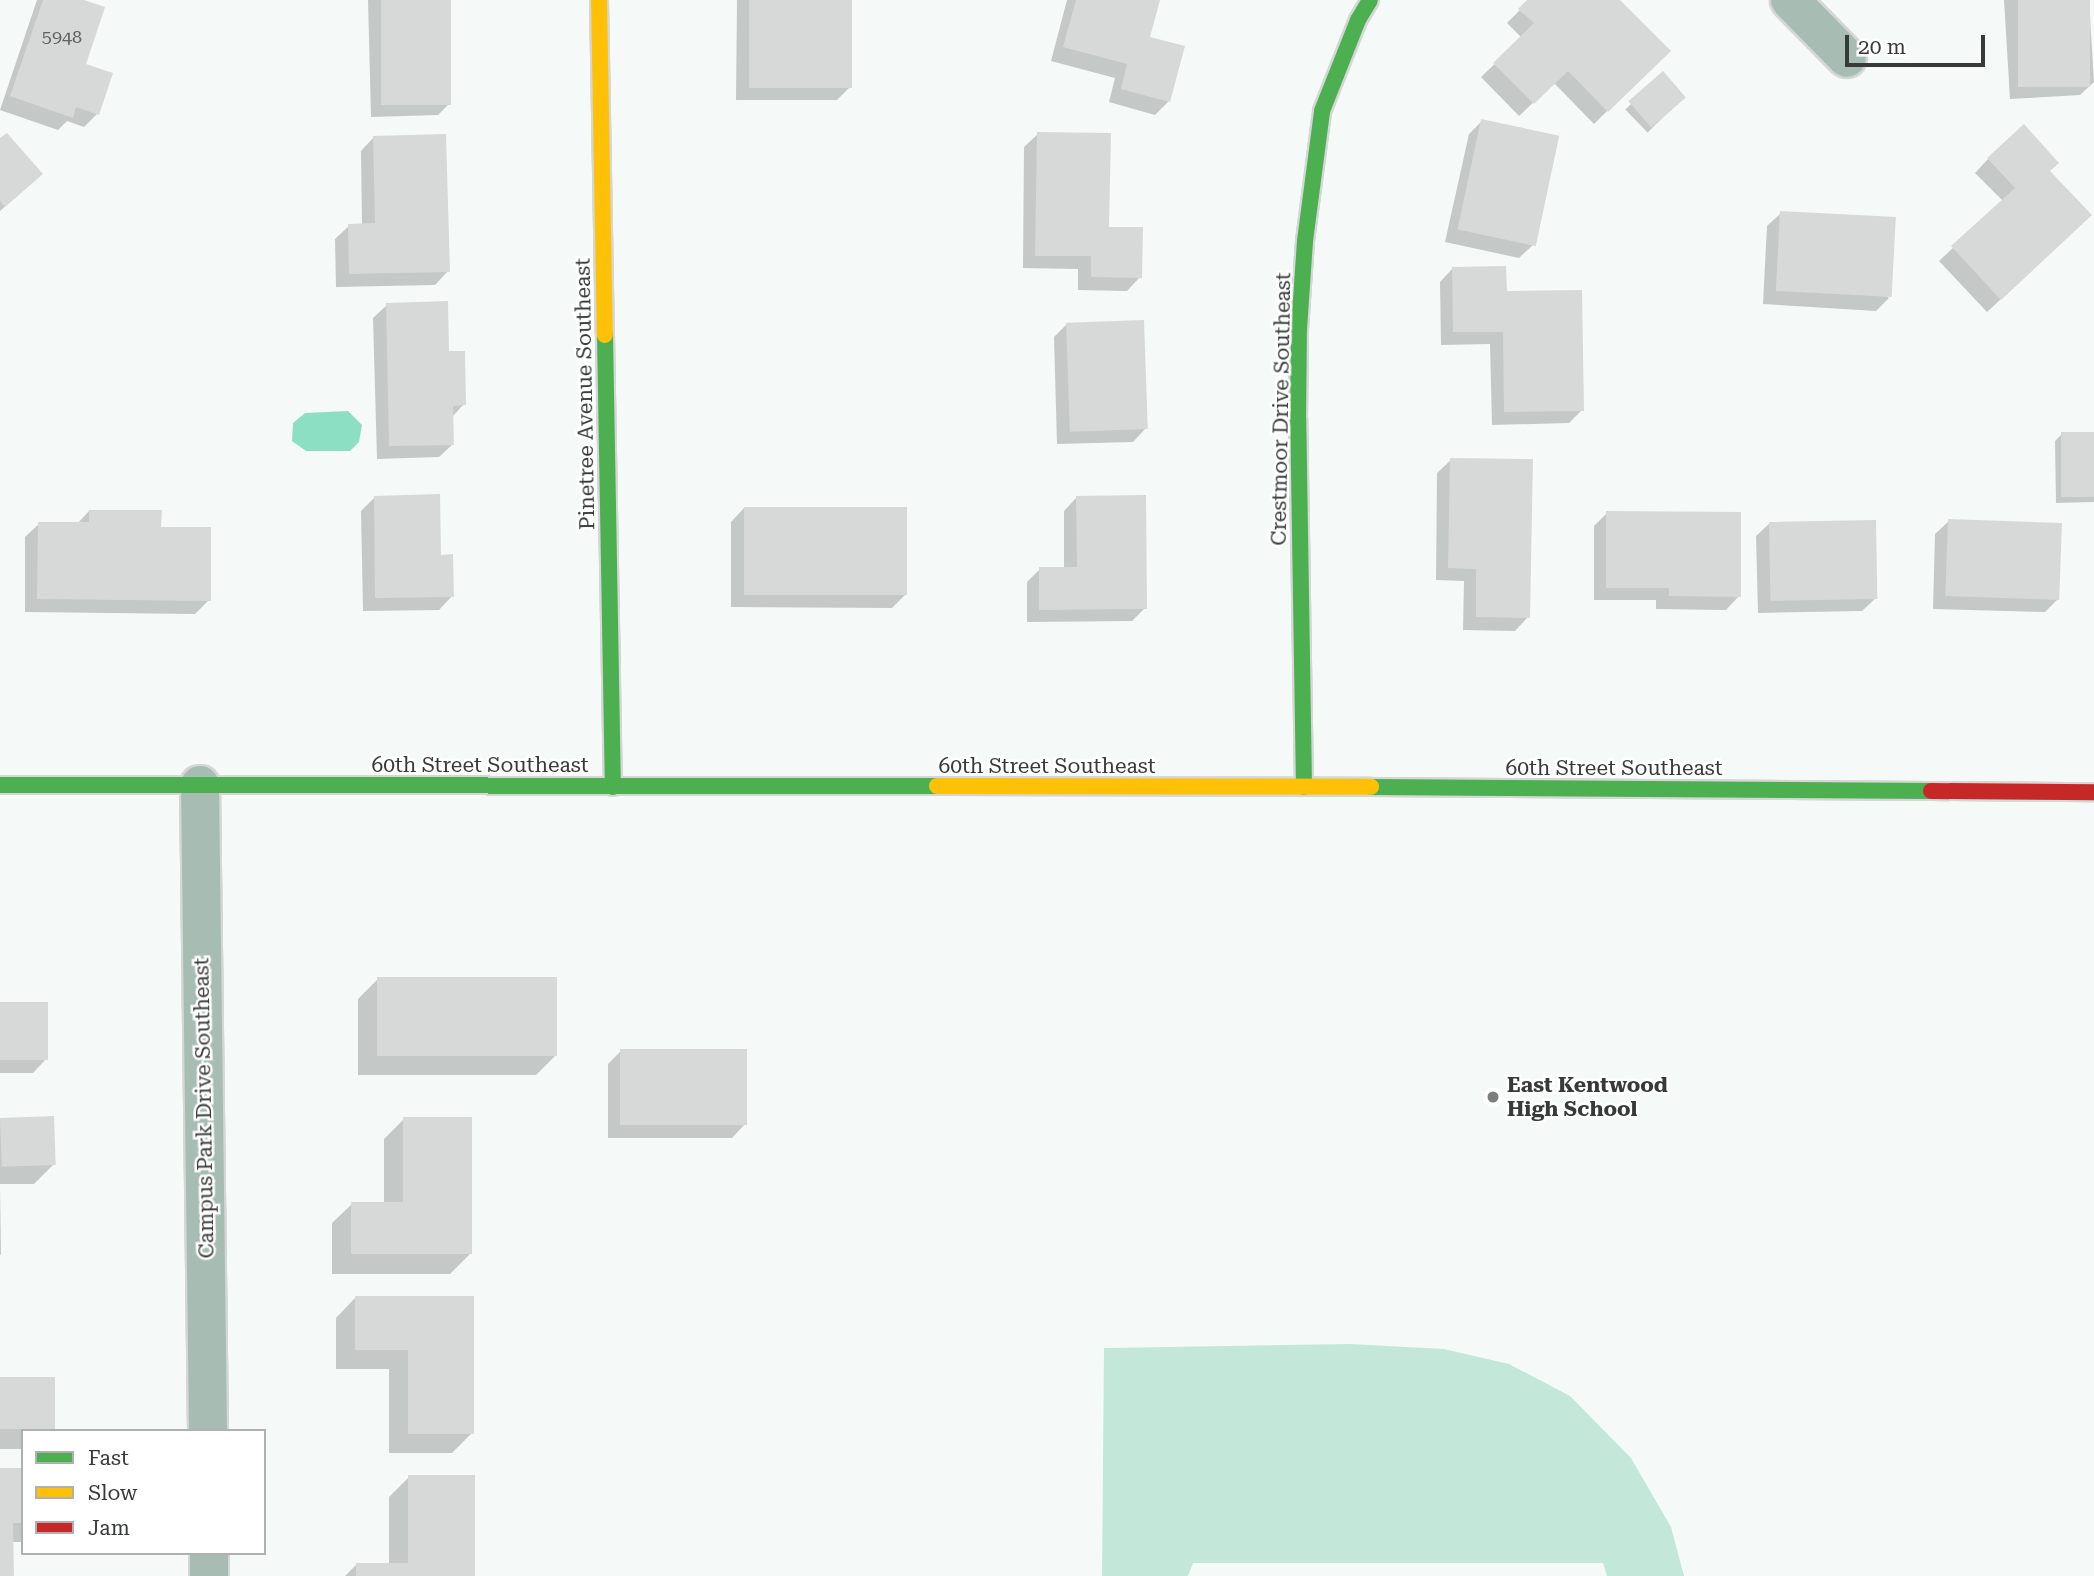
<!DOCTYPE html>
<style>
body{margin:0}
#map{position:relative;width:2094px;height:1576px;overflow:hidden;background:#f5faf8;font-family:"Roboto Serif",serif}
div>[style]{position:absolute}
.green>*{inset:0;background:#c3e8d9}
.water>*{inset:0;background:#8cdfc2}
.shadow>*{inset:0;background:#0003;transform-origin:0 0}
.building>*{inset:0;background:#d7d9d9;transform-origin:0 0}
.roads{filter:drop-shadow(2px 0 #d4d7d6) drop-shadow(-2px 0 #d4d7d6) drop-shadow(0 2px #d4d7d6) drop-shadow(0 -2px #d4d7d6)}
.street>*{height:38px;margin:-19px;padding:0 19px;transform-origin:19px;border-radius:19px;background:#a7bdb4}
.fast>*{height:16px;margin:-8px;padding:0 8px;transform-origin:8px;border-radius:8px;background:#4caf50}
.slow>*{height:16px;margin:-8px;padding:0 8px;transform-origin:8px;border-radius:8px;background:#ffc107}
.jam>*{height:16px;margin:-8px;padding:0 8px;transform-origin:8px;border-radius:8px;background:#c62828}
.dots>*{width:19px;height:19px;translate:-50% -50%;box-sizing:border-box;border:4px solid #fff;border-radius:50%}
span{translate:-50% -50%;white-space:nowrap;text-align:center;line-height:1.15;-webkit-text-stroke:5px #fff;paint-order:stroke}
.number-label{font-size:18px;color:#5f6261}
.number-label span{-webkit-text-stroke-width:0}
.street-label{font-size:21px;color:#373a39}
.poi-label{font-size:21px;color:#373a39;font-weight:700}
.left{translate:0 -50%;text-align:left}
.legend{position:absolute;left:21px;top:1429px;width:245px;height:126px;box-sizing:border-box;background:#fff;border:2px solid #afb0b0;margin:0;padding:9px 12px;list-style:none;font-size:21px;color:#373a39}
.legend li{display:flex;align-items:center;gap:14px;height:35px}
.legend b{width:35px;border:2px solid #afb0b0}
.scale{position:absolute;left:1845px;top:35px;width:140px;height:32px;box-sizing:border-box;border:4px solid #373a39;border-top:0;padding-left:9px;font-size:21px;line-height:24px;white-space:nowrap;color:#373a39;-webkit-text-stroke:5px #fff;paint-order:stroke}
</style>
<div id="map">
<div class="green">
<div style="clip-path:polygon(1350px 1344px,1444px 1349px,1509px 1364px,1570px 1396px,1631px 1458px,1671px 1527px,1684px 1576px,1607px 1576px,1603px 1563px,1193px 1563px,1188px 1576px,1102px 1576px,1104px 1348px)"></div>
</div>
<div class="water">
<div style="clip-path:polygon(348px 411px,362px 425px,359px 442px,350px 451px,306px 451px,292px 441px,293px 423px,305px 413px)"></div>
</div>
<div class="shadow">
<div style="clip-path:polygon(37px 0,79px 0,84px 65px,97px 114px,84px 127px,67px 121px,58px 130px,0 110px)"></div>
<div style="clip-path:polygon(368px 0,449px 0,451px 102px,438px 115px,371px 117px)"></div>
<div style="clip-path:polygon(737px 0,850px 0,850px 87px,837px 100px,736px 100px)"></div>
<div style="clip-path:polygon(1067px 0,1158px 0,1148px 38px,1168px 102px,1155px 115px,1109px 102px,1115px 78px,1051px 61px)"></div>
<div style="clip-path:polygon(1530px 0,1617px 0,1668px 51px,1594px 124px,1554px 83px,1519px 116px,1481px 77px,1522px 38px,1507px 23px)"></div>
<div style="clip-path:polygon(2004px 0,2089px 0,2094px 82px,2080px 95px,2010px 99px)"></div>
<div style="left:1662px;top:74px;width:32px;height:51px;rotate:46deg"></div>
<div style="clip-path:polygon(1482px 121px,1533px 245px,1519px 258px,1445px 242px,1469px 134px)"></div>
<div style="clip-path:polygon(1038px 134px,1140px 277px,1127px 291px,1078px 290px,1078px 269px,1023px 268px,1024px 147px)"></div>
<div style="clip-path:polygon(374px 137px,448px 271px,435px 285px,336px 287px,335px 239px,349px 226px,362px 225px,361px 151px)"></div>
<div style="clip-path:polygon(0 141px,41px 174px,0 211px)"></div>
<div style="clip-path:polygon(1988px 159px,2048px 171px,2076px 229px,1987px 312px,1939px 261px,2003px 201px,1975px 173px)"></div>
<div style="clip-path:polygon(1781px 213px,1889px 298px,1876px 311px,1763px 304px,1767px 226px)"></div>
<div style="clip-path:polygon(1453px 268px,1505px 293px,1582px 410px,1569px 423px,1492px 425px,1490px 344px,1441px 345px,1440px 282px)"></div>
<div style="clip-path:polygon(387px 305px,448px 353px,464px 404px,452px 417px,453px 444px,439px 457px,377px 459px,373px 318px)"></div>
<div style="clip-path:polygon(1067px 324px,1146px 428px,1133px 442px,1057px 444px,1054px 337px)"></div>
<div style="clip-path:polygon(2094px 434px,2094px 502px,2056px 503px,2055px 441px,2061px 435px)"></div>
<div style="clip-path:polygon(1451px 460px,1528px 617px,1515px 631px,1463px 630px,1464px 581px,1436px 580px,1437px 473px)"></div>
<div style="clip-path:polygon(375px 497px,439px 556px,452px 596px,439px 610px,363px 611px,361px 511px)"></div>
<div style="clip-path:polygon(1077px 497px,1145px 608px,1132px 621px,1027px 622px,1027px 582px,1040px 569px,1064px 569px,1064px 511px)"></div>
<div style="clip-path:polygon(744px 508px,905px 595px,892px 608px,731px 607px,731px 522px)"></div>
<div style="clip-path:polygon(89px 511px,159px 528px,209px 600px,195px 614px,25px 612px,25px 537px,39px 524px,77px 524px)"></div>
<div style="clip-path:polygon(1607px 513px,1739px 596px,1726px 610px,1656px 609px,1656px 600px,1594px 600px,1594px 526px)"></div>
<div style="clip-path:polygon(1949px 521px,2058px 599px,2045px 612px,1933px 609px,1935px 534px)"></div>
<div style="clip-path:polygon(1770px 523px,1876px 598px,1862px 611px,1758px 613px,1756px 536px)"></div>
<div style="clip-path:polygon(378px 979px,556px 1055px,536px 1075px,358px 1075px,358px 999px)"></div>
<div style="clip-path:polygon(0 1004px,46px 1059px,33px 1073px,0 1073px)"></div>
<div style="clip-path:polygon(621px 1051px,745px 1124px,732px 1138px,608px 1138px,608px 1064px)"></div>
<div style="clip-path:polygon(0 1119px,54px 1164px,34px 1184px,0 1184px)"></div>
<div style="clip-path:polygon(404px 1119px,470px 1254px,450px 1274px,332px 1274px,332px 1223px,352px 1204px,384px 1204px,384px 1139px)"></div>
<div style="clip-path:polygon(0 1186px,1px 1254px,0 1255px)"></div>
<div style="clip-path:polygon(355px 1298px,473px 1298px,472px 1433px,452px 1453px,389px 1453px,389px 1369px,336px 1369px,336px 1318px)"></div>
<div style="clip-path:polygon(0 1379px,53px 1429px,23px 1431px,23px 1449px,0 1449px)"></div>
<div style="clip-path:polygon(0 1470px,23px 1470px,23px 1542px,12px 1542px,12px 1576px,0 1576px)"></div>
<div style="clip-path:polygon(409px 1477px,474px 1576px,345px 1576px,357px 1564px,389px 1564px,389px 1497px)"></div>
</div>
<div class="building">
<div style="clip-path:polygon(43px 0,84px 0,105px 7px,86px 64px,113px 73px,99px 115px,76px 107px,73px 118px,10px 96px)"></div>
<div style="left:381px;top:0;width:70px;height:105px"></div>
<div style="left:749px;top:0;width:103px;height:88px"></div>
<div style="clip-path:polygon(1076px 0,1160px 0,1150px 37px,1185px 46px,1170px 102px,1121px 89px,1127px 64px,1063px 47px)"></div>
<div style="clip-path:polygon(1527px 0,1620px 0,1671px 51px,1608px 112px,1568px 71px,1534px 104px,1493px 63px,1534px 23px,1518px 9px)"></div>
<div style="left:2018px;top:0;width:72px;height:87px"></div>
<div style="left:1663px;top:71px;width:35px;height:46px;rotate:49deg"></div>
<div style="left:1481px;top:119px;width:80px;height:113px;rotate:12deg"></div>
<div style="clip-path:polygon(2024px 124px,2059px 163px,2050px 171px,2092px 215px,2001px 300px,1951px 246px,2015px 188px,1987px 158px)"></div>
<div style="clip-path:polygon(1037px 132px,1111px 133px,1109px 227px,1143px 227px,1142px 278px,1091px 277px,1091px 256px,1035px 256px)"></div>
<div style="clip-path:polygon(7px 133px,43px 174px,5px 207px,0 201px,0 138px)"></div>
<div style="clip-path:polygon(446px 134px,450px 272px,349px 274px,348px 224px,375px 223px,373px 136px)"></div>
<div style="left:1780px;top:211px;width:116px;height:80px;rotate:3deg"></div>
<div style="clip-path:polygon(1506px 266px,1507px 291px,1582px 290px,1584px 411px,1504px 412px,1503px 332px,1453px 332px,1452px 267px)"></div>
<div style="clip-path:polygon(448px 301px,449px 351px,465px 351px,466px 405px,453px 406px,454px 445px,389px 446px,386px 303px)"></div>
<div style="left:1144px;top:320px;width:109px;height:78px;rotate:88deg"></div>
<div style="left:2094px;top:432px;width:65px;height:33px;rotate:90deg"></div>
<div style="clip-path:polygon(1450px 458px,1533px 459px,1530px 618px,1476px 617px,1476px 569px,1448px 568px)"></div>
<div style="clip-path:polygon(440px 494px,441px 555px,453px 554px,454px 597px,375px 598px,374px 496px)"></div>
<div style="clip-path:polygon(1146px 495px,1147px 609px,1039px 610px,1039px 567px,1077px 567px,1076px 496px)"></div>
<div style="left:744px;top:507px;width:163px;height:88px"></div>
<div style="clip-path:polygon(89px 510px,162px 510px,161px 527px,211px 527px,211px 601px,37px 599px,38px 522px,89px 522px)"></div>
<div style="clip-path:polygon(1606px 511px,1741px 512px,1741px 597px,1669px 596px,1669px 588px,1606px 588px)"></div>
<div style="left:1948px;top:519px;width:114px;height:77px;rotate:2deg"></div>
<div style="left:1876px;top:520px;width:79px;height:107px;rotate:89deg"></div>
<div style="left:377px;top:977px;width:180px;height:79px"></div>
<div style="left:0;top:1002px;width:48px;height:58px"></div>
<div style="left:620px;top:1049px;width:127px;height:76px"></div>
<div style="left:54px;top:1116px;width:49px;height:54px;rotate:88deg"></div>
<div style="clip-path:polygon(403px 1117px,472px 1117px,472px 1254px,351px 1254px,351px 1202px,403px 1202px)"></div>
<div style="clip-path:polygon(355px 1296px,474px 1296px,474px 1434px,408px 1434px,408px 1350px,355px 1350px)"></div>
<div style="left:0;top:1377px;width:55px;height:52px"></div>
<div style="clip-path:polygon(0 1468px,23px 1468px,23px 1523px,13px 1523px,14px 1576px,0 1576px)"></div>
<div style="clip-path:polygon(408px 1475px,475px 1475px,475px 1576px,356px 1576px,356px 1563px,408px 1563px)"></div>
</div>
<div class="roads">
<div class="street">
<div style="left:1790px;top:0;width:81px;rotate:45.5deg"></div>
<div style="left:200px;top:785px;width:646px;rotate:89.29deg"></div>
<div style="left:209px;top:1553px;width:23px;rotate:90deg"></div>
</div>
<div class="fast">
<div style="left:605px;top:335px;width:452px;rotate:89deg"></div>
<div style="left:0;top:785px;width:937px;rotate:0.06deg"></div>
<div style="left:1304px;top:787px;width:369px;rotate:-90.9deg"></div>
<div style="left:1298px;top:418px;width:89px;rotate:-89.4deg"></div>
<div style="left:1299px;top:329px;width:88px;rotate:-86.1deg"></div>
<div style="left:1305px;top:241px;width:131px;rotate:-82.5deg"></div>
<div style="left:1322px;top:111px;width:98px;rotate:-68.4deg"></div>
<div style="left:1358px;top:20px;width:23px;rotate:-59deg"></div>
<div style="left:1371px;top:787px;width:560px;rotate:0.41deg"></div>
</div>
<div class="slow">
<div style="left:599px;top:0;width:335px;rotate:89deg"></div>
<div style="left:937px;top:786px;width:434px;rotate:0.1deg"></div>
</div>
<div class="jam">
<div style="left:1931px;top:791px;width:163px;rotate:0.4deg"></div>
</div>
</div>
<div class="dots">
<div style="left:1493px;top:1097px;background:#7a7d7c"></div>
</div>
<div class="number-label">
<span style="left:62px;top:37px">5948</span>
</div>
<div class="street-label">
<span style="left:585px;top:394px;rotate:-91deg">Pinetree Avenue Southeast</span>
<span style="left:1281px;top:409px;rotate:-89deg">Crestmoor Drive Southeast</span>
<span style="left:480px;top:765px">60th Street Southeast</span>
<span style="left:1047px;top:766px">60th Street Southeast</span>
<span style="left:1614px;top:768px">60th Street Southeast</span>
<span style="left:204px;top:1108px;rotate:-91deg">Campus Park Drive Southeast</span>
</div>
<div class="poi-label">
<span class="left" style="left:1507px;top:1097px">East Kentwood<br>High School</span>
</div>
<ul class="legend">
<li><b style="height:9px;background:#4caf50"></b>Fast</li>
<li><b style="height:9px;background:#ffc107"></b>Slow</li>
<li><b style="height:9px;background:#c62828"></b>Jam</li>
</ul>
<div class="scale">20 m</div>
</div>
